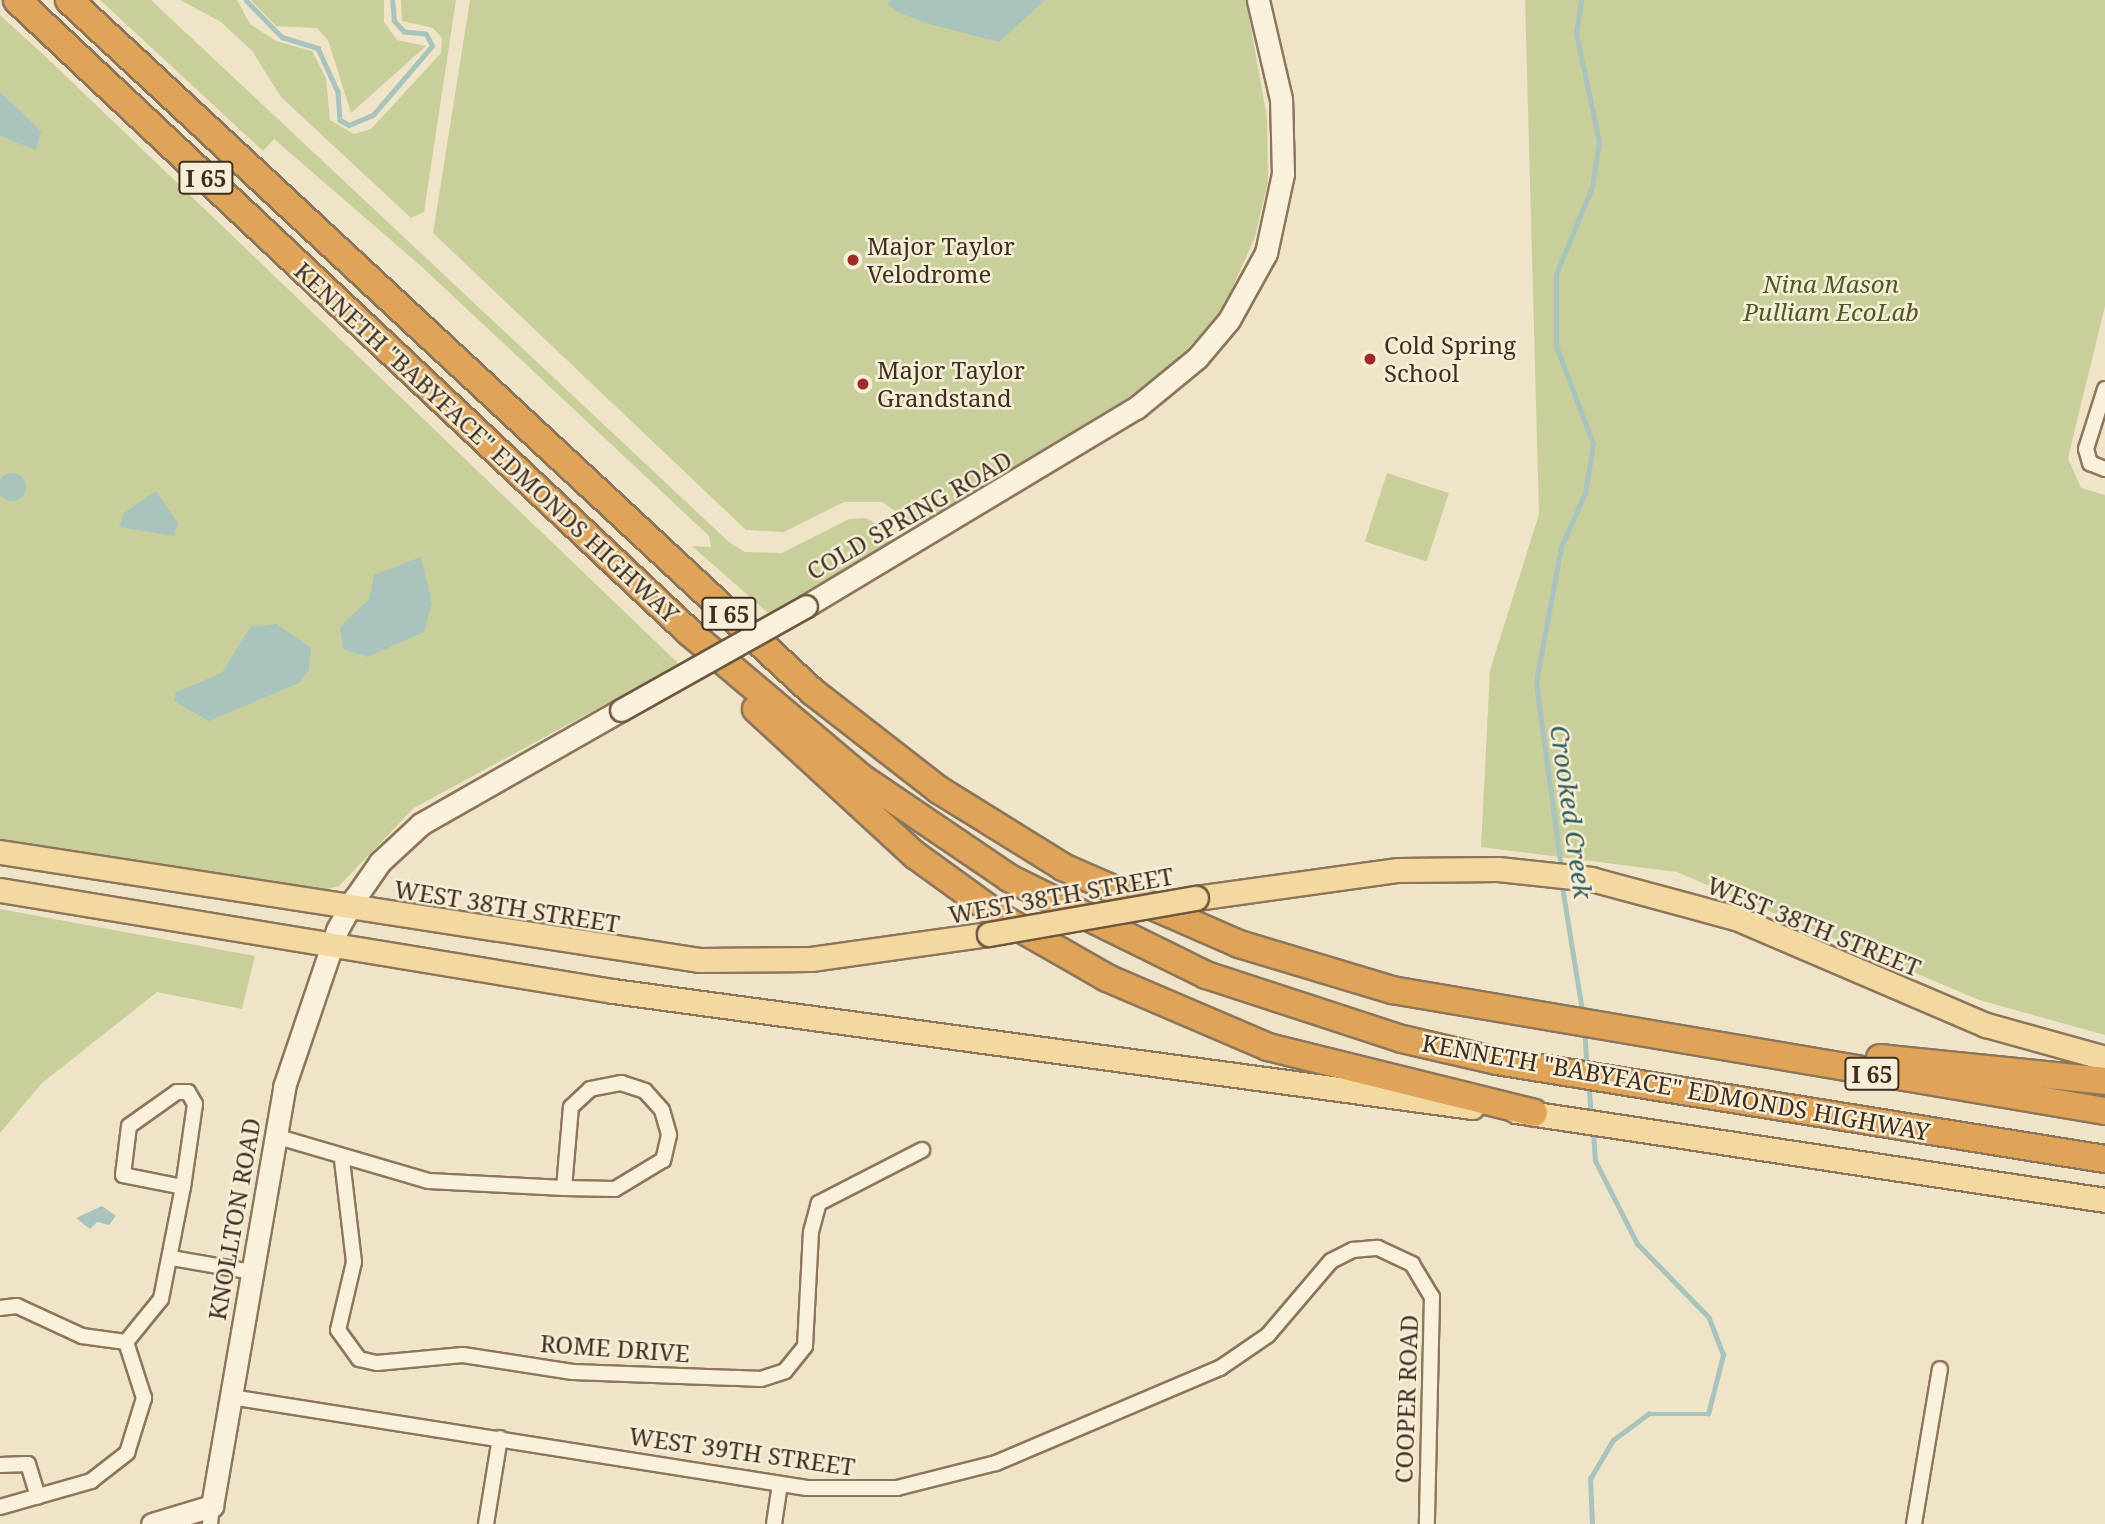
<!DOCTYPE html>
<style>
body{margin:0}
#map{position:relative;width:2105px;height:1524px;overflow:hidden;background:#f0e4c8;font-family:"Noto Serif",serif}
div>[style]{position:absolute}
.green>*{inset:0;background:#c9cf9b;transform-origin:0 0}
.water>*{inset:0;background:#a9c4bc}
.round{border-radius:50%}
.stream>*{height:4.5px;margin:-2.25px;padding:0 2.25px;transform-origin:2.25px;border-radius:2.25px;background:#a9c4bc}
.roads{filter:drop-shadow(2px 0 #8d765c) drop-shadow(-2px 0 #8d765c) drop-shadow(0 2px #8d765c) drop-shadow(0 -2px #8d765c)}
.street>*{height:14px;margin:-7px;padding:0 7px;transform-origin:7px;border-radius:7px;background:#faf1dc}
.secondary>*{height:21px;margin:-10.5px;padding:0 10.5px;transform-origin:10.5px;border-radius:10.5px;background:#faf1dc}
.primary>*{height:23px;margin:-11.5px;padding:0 11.5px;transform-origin:11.5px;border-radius:11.5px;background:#f3d9a0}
.highway>*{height:26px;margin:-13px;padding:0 13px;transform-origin:13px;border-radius:13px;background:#e0a458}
.bridges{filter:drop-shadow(2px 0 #6f573f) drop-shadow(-2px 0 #6f573f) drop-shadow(0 2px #6f573f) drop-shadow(0 -2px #6f573f)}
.secondary-bridge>*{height:21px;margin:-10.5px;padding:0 10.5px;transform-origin:10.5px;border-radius:10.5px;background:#faf1dc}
.primary-bridge>*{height:23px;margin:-11.5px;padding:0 11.5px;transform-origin:11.5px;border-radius:11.5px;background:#f3d9a0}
.dots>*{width:19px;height:19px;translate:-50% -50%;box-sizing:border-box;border:4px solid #f7eed8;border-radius:50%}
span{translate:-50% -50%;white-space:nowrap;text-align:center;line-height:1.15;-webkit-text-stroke:5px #f7eed8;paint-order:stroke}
.shield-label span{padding:2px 5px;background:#f7eed8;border:2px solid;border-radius:5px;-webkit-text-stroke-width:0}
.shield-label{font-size:23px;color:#3d2e20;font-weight:700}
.poi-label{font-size:24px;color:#3d2e20}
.left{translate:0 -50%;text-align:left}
.park-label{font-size:24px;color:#4d5a26;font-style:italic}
.street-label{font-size:24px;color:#3d2e20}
.water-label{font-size:26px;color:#2f5d5a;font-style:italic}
</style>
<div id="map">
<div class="green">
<div style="clip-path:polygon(100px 0,151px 0,730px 543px,745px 552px,782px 553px,849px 519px,866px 518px,887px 530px,891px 544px,768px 613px,692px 546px,711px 547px,709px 536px,422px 267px,274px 139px,263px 151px)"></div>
<div style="clip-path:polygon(180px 0,237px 0,250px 24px,276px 41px,312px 51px,326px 78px,330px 120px,354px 134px,371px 129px,441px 53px,442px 38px,433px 28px,402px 21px,401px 0,456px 0,424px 212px,411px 218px,281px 97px,252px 51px,221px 22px)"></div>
<div style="clip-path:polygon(251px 0,384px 0,384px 22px,397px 40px,426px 46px,351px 113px,328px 40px,317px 28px,276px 26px)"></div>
<div style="clip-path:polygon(470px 0,1246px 0,1267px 118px,1268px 182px,1255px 237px,1223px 309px,1173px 365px,1107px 413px,918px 526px,882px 502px,844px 502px,784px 532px,746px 530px,433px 233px)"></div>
<div style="clip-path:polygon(1525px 0,2105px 0,2105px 306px,2068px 458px,2081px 488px,2105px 495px,2105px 1035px,1979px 1000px,1677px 872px,1481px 847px,1490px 670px,1539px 514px)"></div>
<div style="clip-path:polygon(0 15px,46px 57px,679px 664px,414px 808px,339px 886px,319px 891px,0 843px)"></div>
<div style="left:1387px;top:473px;width:65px;height:72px;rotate:18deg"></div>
<div style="clip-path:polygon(0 909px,255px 956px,242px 1009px,157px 992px,41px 1084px,0 1133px)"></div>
</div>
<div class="water">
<div style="clip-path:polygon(891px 0,1045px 0,999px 42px,922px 22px,894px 10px,887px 3px)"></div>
<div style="clip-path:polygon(0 92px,41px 131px,36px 150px,0 136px)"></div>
<div class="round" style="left:-2px;top:473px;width:28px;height:28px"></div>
<div style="clip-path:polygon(156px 491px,178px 523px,174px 536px,119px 527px,124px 513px)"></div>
<div style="clip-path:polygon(421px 557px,432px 603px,424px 632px,367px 657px,343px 649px,340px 627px,369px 599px,374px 575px)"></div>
<div style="clip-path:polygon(277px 624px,311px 648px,309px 670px,299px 683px,209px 721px,174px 701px,176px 692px,222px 673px,250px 627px)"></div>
<div style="clip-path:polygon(102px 1206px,116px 1216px,109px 1225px,97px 1222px,90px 1229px,76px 1218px)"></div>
</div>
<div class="stream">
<div style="left:246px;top:0;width:52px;rotate:45.8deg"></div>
<div style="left:282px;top:37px;width:38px;rotate:17deg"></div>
<div style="left:318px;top:48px;width:48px;rotate:65.6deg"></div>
<div style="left:338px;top:92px;width:28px;rotate:86deg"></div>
<div style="left:340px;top:120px;width:10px;rotate:29deg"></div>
<div style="left:349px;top:125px;width:26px;rotate:-23deg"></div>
<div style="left:373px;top:115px;width:91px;rotate:-49.5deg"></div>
<div style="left:432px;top:46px;width:13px;rotate:-117deg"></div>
<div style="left:426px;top:34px;width:22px;rotate:-175deg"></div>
<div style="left:404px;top:32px;width:15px;rotate:-132deg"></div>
<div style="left:394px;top:21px;width:21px;rotate:-95deg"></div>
<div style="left:1561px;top:868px;width:188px;rotate:-97.7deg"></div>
<div style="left:1536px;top:682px;width:137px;rotate:-79.5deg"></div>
<div style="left:1561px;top:547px;width:59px;rotate:-66deg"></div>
<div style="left:1585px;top:493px;width:50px;rotate:-80.7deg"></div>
<div style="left:1593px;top:444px;width:105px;rotate:-110.7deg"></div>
<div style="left:1556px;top:346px;width:72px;rotate:-90deg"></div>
<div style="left:1556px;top:274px;width:94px;rotate:-67.5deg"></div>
<div style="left:1592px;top:187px;width:46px;rotate:-81.2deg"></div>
<div style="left:1599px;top:142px;width:111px;rotate:-101.9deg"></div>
<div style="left:1576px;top:33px;width:33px;rotate:-81deg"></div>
<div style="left:1562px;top:884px;width:131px;rotate:80.8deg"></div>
<div style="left:1585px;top:1032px;width:33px;rotate:87deg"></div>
<div style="left:1589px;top:1084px;width:30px;rotate:86deg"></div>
<div style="left:1592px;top:1524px;width:45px;rotate:-92.5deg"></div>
<div style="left:1590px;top:1479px;width:45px;rotate:-59.5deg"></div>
<div style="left:1613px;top:1440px;width:44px;rotate:-36.6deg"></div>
<div style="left:1648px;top:1414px;width:60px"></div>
<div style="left:1708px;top:1414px;width:61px;rotate:-75.7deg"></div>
<div style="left:1723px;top:1355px;width:40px;rotate:-111deg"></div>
<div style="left:1709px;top:1318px;width:103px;rotate:-134.2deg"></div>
<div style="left:1637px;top:1244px;width:93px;rotate:-116.8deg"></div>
<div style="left:1595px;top:1161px;width:31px;rotate:-94deg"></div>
</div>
<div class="roads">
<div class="street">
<div style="left:2105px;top:389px;width:63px;rotate:107.6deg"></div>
<div style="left:2086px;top:449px;width:15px;rotate:74deg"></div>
<div style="left:2090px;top:463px;width:16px;rotate:22deg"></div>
<div style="left:621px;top:1083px;width:25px;rotate:18deg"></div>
<div style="left:645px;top:1091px;width:25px;rotate:48deg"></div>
<div style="left:662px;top:1110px;width:26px;rotate:74deg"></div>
<div style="left:669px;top:1135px;width:26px;rotate:103deg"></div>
<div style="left:663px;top:1160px;width:56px;rotate:148.9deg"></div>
<div style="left:615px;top:1189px;width:51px;rotate:-178.9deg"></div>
<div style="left:564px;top:1188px;width:81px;rotate:-85.1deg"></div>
<div style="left:571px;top:1107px;width:26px;rotate:-43deg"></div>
<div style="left:590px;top:1089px;width:32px;rotate:-11deg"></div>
<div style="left:177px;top:1092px;width:11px"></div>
<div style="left:188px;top:1092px;width:14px;rotate:60deg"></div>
<div style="left:195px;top:1104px;width:84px;rotate:98.2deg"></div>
<div style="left:183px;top:1187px;width:61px;rotate:-168.7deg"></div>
<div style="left:123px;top:1175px;width:49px;rotate:-83deg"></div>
<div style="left:129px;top:1126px;width:59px;rotate:-35.3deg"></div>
<div style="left:275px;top:1136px;width:160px;rotate:16.3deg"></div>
<div style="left:429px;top:1181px;width:135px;rotate:3deg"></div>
<div style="left:342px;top:1160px;width:103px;rotate:83.3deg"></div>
<div style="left:354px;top:1262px;width:70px;rotate:103.2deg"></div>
<div style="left:338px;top:1330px;width:36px;rotate:54deg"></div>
<div style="left:359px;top:1359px;width:18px;rotate:13deg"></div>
<div style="left:377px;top:1363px;width:86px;rotate:-5.3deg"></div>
<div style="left:463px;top:1355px;width:111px;rotate:8.8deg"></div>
<div style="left:573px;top:1372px;width:188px;rotate:2.1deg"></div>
<div style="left:761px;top:1379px;width:25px;rotate:-18deg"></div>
<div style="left:785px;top:1371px;width:32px;rotate:-51deg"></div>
<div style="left:805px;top:1346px;width:114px;rotate:-87deg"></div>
<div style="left:811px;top:1232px;width:30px;rotate:-75deg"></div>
<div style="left:819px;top:1203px;width:116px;rotate:-27.2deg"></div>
<div style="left:172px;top:1258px;width:81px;rotate:9.9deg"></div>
<div style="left:0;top:1308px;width:17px;rotate:-7deg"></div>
<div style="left:17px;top:1306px;width:72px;rotate:24.8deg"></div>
<div style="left:82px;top:1336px;width:44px;rotate:7.8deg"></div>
<div style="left:126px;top:1342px;width:55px;rotate:-50.9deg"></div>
<div style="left:161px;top:1299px;width:114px;rotate:-78.9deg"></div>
<div style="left:231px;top:1397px;width:583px;rotate:8.98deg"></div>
<div style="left:807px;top:1488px;width:90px"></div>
<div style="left:897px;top:1488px;width:102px;rotate:-14.2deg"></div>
<div style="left:996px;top:1463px;width:243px;rotate:-23deg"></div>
<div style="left:1220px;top:1368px;width:58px;rotate:-34.5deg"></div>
<div style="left:1268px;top:1335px;width:97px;rotate:-49.6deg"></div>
<div style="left:1331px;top:1261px;width:25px;rotate:-27deg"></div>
<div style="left:1353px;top:1250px;width:25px;rotate:-5deg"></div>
<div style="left:1378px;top:1248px;width:38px;rotate:25deg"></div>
<div style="left:1412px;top:1264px;width:39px;rotate:59deg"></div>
<div style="left:1432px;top:1297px;width:227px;rotate:91.3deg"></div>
<div style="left:0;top:1465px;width:28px;rotate:-2deg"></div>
<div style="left:28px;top:1464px;width:34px;rotate:73deg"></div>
<div style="left:0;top:1507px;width:95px;rotate:-15.9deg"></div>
<div style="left:91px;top:1481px;width:46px;rotate:-37.9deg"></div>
<div style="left:127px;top:1453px;width:58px;rotate:-72.8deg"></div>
<div style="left:144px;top:1398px;width:59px;rotate:-107.8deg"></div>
<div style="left:210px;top:1524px;width:18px;rotate:-84deg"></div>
<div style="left:486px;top:1524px;width:87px;rotate:-80.8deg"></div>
<div style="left:774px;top:1524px;width:40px;rotate:-81.5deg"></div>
<div style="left:1914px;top:1524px;width:157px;rotate:-80.5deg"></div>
</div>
<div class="secondary">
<div style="left:806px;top:606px;width:385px;rotate:-31deg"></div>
<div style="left:1136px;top:408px;width:79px;rotate:-39.3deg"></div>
<div style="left:1197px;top:358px;width:50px;rotate:-49.9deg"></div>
<div style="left:1229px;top:320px;width:77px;rotate:-61.1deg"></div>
<div style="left:1266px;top:253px;width:81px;rotate:-77.9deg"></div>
<div style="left:1283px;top:174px;width:75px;rotate:-91.5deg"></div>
<div style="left:1281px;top:99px;width:102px;rotate:-103.1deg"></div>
<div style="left:152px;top:1524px;width:63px;rotate:-16.7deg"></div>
<div style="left:212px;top:1506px;width:425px;rotate:-80.2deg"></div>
<div style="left:284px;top:1087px;width:166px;rotate:-71.3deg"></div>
<div style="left:337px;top:930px;width:37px;rotate:-61deg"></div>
<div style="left:355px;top:898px;width:44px;rotate:-55.2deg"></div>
<div style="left:380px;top:862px;width:56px;rotate:-42.8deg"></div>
<div style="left:421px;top:824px;width:230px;rotate:-29.7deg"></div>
</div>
<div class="primary">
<div style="left:0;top:852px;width:707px;rotate:8.78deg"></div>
<div style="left:699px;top:960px;width:112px;rotate:-0.5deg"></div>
<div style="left:811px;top:959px;width:180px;rotate:-8deg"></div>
<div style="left:0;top:890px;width:621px;rotate:9.36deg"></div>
<div style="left:613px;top:991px;width:867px;rotate:7.69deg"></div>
<div style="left:1196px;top:898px;width:204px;rotate:-7.9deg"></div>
<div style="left:1398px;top:870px;width:100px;rotate:-0.6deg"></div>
<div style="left:1498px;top:869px;width:94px;rotate:6.1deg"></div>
<div style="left:1591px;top:879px;width:150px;rotate:15.1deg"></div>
<div style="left:1736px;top:918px;width:272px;rotate:23.2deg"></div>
<div style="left:1986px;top:1025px;width:123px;rotate:15.5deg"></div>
<div style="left:1516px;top:1111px;width:596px;rotate:8.59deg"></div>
</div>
<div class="highway">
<div style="left:17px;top:0;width:923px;rotate:43.24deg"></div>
<div style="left:689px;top:632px;width:226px;rotate:40.2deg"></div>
<div style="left:862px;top:778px;width:178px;rotate:34.2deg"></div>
<div style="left:1009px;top:878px;width:220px;rotate:26.2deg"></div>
<div style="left:1206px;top:975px;width:206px;rotate:18.1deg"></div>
<div style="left:1402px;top:1039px;width:98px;rotate:13deg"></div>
<div style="left:1497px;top:1061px;width:616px;rotate:9.16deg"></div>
<div style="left:69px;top:0;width:1016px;rotate:42.93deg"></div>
<div style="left:813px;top:692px;width:160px;rotate:37.9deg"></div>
<div style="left:939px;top:790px;width:146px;rotate:31.8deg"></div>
<div style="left:1063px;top:867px;width:192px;rotate:23.6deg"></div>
<div style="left:1239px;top:944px;width:160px;rotate:16.7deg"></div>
<div style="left:1392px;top:990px;width:723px;rotate:9.63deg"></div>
<div style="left:756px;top:709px;width:216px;rotate:42.6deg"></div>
<div style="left:915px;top:855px;width:107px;rotate:35.9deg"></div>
<div style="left:1002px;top:918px;width:121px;rotate:29.7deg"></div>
<div style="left:1107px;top:978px;width:175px;rotate:23.2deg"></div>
<div style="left:1268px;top:1047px;width:274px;rotate:13.9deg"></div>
<div style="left:1880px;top:1058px;width:226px;rotate:5.8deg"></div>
</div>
</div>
<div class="bridges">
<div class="secondary-bridge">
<div style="left:621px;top:710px;width:212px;rotate:-29.3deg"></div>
</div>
<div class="primary-bridge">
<div style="left:989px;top:934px;width:210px;rotate:-9.9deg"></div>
</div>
</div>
<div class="dots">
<div style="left:853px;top:260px;background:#9e2a2b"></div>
<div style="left:1370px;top:359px;background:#9e2a2b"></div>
<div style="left:863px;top:384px;background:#9e2a2b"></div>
</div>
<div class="shield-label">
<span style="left:206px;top:178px">I 65</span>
<span style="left:729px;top:614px">I 65</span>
<span style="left:1872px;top:1074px">I 65</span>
</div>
<div class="poi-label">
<span class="left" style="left:867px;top:260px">Major Taylor<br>Velodrome</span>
<span class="left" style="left:1384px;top:359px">Cold Spring<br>School</span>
<span class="left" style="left:877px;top:384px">Major Taylor<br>Grandstand</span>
</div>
<div class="park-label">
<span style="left:1831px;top:298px">Nina Mason<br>Pulliam EcoLab</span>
</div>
<div class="street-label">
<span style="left:487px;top:442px;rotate:43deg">KENNETH "BABYFACE" EDMONDS HIGHWAY</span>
<span style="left:909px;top:515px;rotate:-30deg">COLD SPRING ROAD</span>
<span style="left:1061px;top:895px;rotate:-10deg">WEST 38TH STREET</span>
<span style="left:507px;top:906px;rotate:9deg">WEST 38TH STREET</span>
<span style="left:1814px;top:926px;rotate:22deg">WEST 38TH STREET</span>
<span style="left:1676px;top:1087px;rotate:10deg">KENNETH "BABYFACE" EDMONDS HIGHWAY</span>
<span style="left:234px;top:1219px;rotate:-80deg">KNOLLTON ROAD</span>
<span style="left:615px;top:1348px;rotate:4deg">ROME DRIVE</span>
<span style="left:1406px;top:1399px;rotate:-88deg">COOPER ROAD</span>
<span style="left:742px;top:1451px;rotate:8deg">WEST 39TH STREET</span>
</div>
<div class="water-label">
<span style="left:1571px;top:812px;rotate:82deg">Crooked Creek</span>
</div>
</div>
